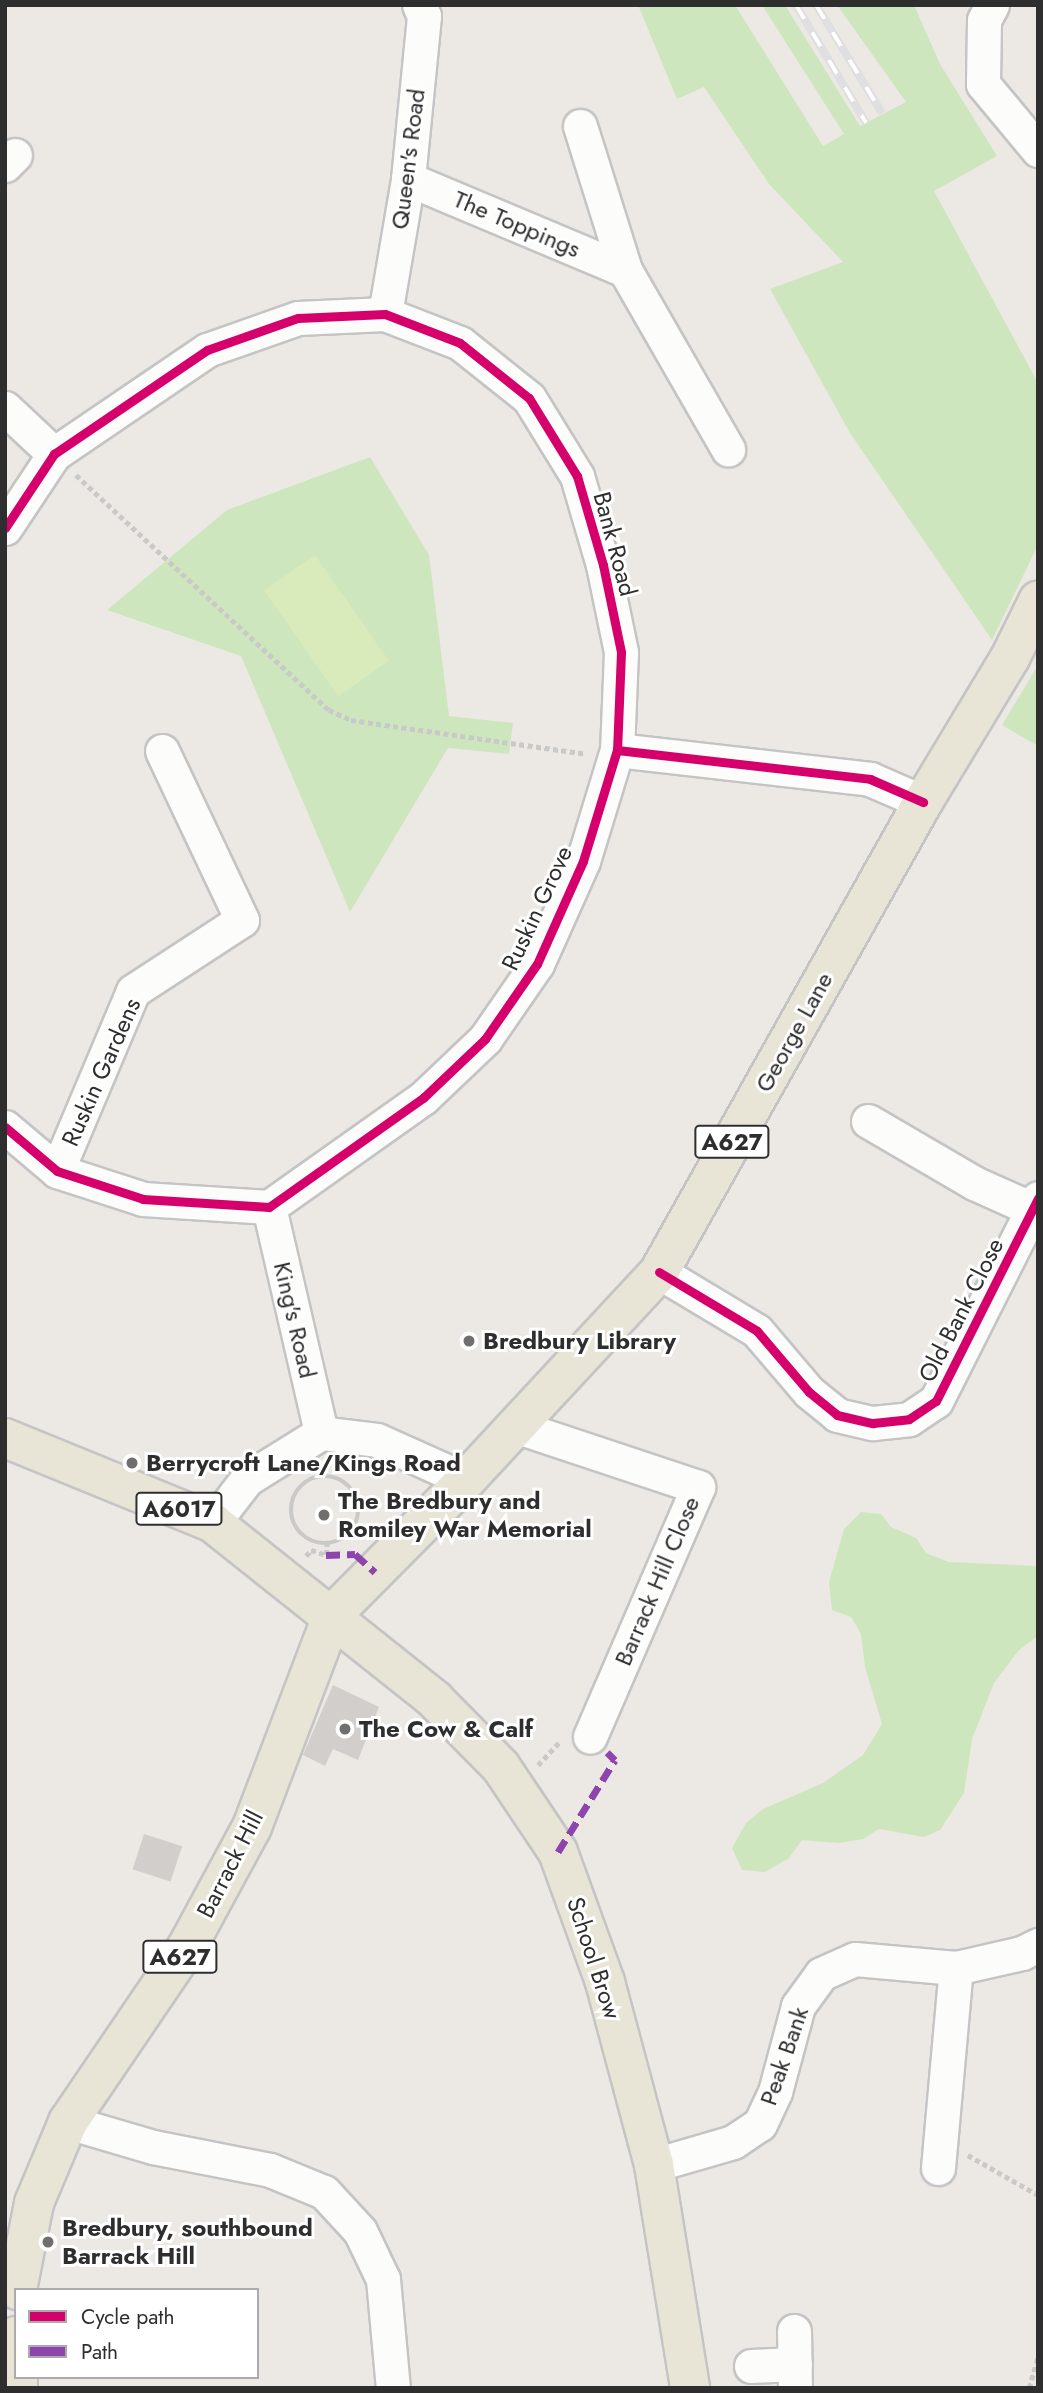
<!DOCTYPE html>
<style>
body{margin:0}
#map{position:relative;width:1043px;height:2393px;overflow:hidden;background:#ece8e4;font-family:Jost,sans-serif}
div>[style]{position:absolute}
.green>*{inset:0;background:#cee6be}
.pitch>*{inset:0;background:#d9eabb;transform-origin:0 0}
.building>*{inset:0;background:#d1cecb;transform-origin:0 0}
.path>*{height:4.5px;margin-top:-2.25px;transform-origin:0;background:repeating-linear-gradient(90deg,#c9c9c8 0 5px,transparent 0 8.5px)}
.path>.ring{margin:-2.25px;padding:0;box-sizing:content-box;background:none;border:4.5px solid #c9c9c8;border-radius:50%}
.roads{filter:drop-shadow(2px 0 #c5c4c5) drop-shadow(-2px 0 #c5c4c5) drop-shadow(0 2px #c5c4c5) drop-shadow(0 -2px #c5c4c5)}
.minor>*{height:33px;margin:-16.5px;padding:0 16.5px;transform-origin:16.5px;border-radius:16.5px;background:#fcfcfb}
.major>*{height:38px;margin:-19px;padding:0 19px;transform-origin:19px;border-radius:19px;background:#e8e4d6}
.rail>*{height:8px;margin-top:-4px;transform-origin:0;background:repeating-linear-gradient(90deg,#fff 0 16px,#dfdfe1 0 32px);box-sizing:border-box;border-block:2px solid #dfdfe1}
.quiet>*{height:7px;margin-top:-3.5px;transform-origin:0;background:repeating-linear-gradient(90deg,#8e44ad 0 14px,transparent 0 21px)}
.cycleway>*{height:9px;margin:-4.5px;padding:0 4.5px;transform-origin:4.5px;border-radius:4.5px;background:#d6006c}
.dots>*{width:19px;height:19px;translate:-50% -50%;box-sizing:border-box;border:4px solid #fff;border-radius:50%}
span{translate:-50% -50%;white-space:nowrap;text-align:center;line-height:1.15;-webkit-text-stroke:6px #fff;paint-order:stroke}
.shield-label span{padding:2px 5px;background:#fff;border:2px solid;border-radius:5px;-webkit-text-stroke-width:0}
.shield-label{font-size:23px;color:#2e2e2e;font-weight:700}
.street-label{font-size:24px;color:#2e2e2e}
.poi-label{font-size:24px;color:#2e2e2e;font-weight:700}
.left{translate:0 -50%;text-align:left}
.frame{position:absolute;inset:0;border:7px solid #2e2e2e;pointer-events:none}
.legend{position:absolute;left:14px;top:2288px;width:245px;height:91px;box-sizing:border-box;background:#fff;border:2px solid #ababab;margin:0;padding:9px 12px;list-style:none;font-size:21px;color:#2e2e2e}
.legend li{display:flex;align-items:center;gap:14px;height:35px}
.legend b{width:35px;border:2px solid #ababab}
</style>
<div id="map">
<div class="green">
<div style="clip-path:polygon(638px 5px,735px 5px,823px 146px,844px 134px,762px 5px,785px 5px,860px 126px,906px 102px,837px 5px,914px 5px,940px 64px,997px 156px,934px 191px,1038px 383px,1038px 545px,992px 640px,850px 433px,770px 289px,843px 262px,769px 184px,704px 87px,677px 99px)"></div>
<div style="clip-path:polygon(370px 457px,429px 555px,449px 716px,513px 723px,509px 754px,448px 748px,350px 912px,241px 656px,107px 610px,227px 510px)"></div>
<div style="clip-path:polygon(1038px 665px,1038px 746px,1002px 725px)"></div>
<div style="clip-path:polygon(861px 1512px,881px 1514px,891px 1527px,916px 1538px,926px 1553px,949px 1562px,1038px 1566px,1038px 1636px,1019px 1650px,994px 1683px,972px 1739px,964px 1793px,940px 1830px,924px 1837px,879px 1829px,863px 1839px,839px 1843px,802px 1840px,789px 1858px,765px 1872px,742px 1870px,732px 1848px,746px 1823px,763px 1809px,823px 1783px,863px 1755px,882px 1724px,865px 1667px,861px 1634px,851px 1617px,832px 1610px,829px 1582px,844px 1529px)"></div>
</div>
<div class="pitch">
<div style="left:315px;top:555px;width:129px;height:62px;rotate:55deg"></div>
</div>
<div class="building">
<div style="clip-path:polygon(333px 1685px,379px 1707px,358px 1760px,333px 1749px,325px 1766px,303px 1755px)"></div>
<div style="left:144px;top:1834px;width:40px;height:37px;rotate:18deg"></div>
</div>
<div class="path">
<div style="left:76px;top:475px;width:345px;rotate:42.9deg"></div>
<div style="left:329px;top:710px;width:24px;rotate:24deg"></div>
<div style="left:351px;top:720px;width:237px;rotate:8.2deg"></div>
<div class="ring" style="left:291px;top:1476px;width:63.5px;height:63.5px"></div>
<div style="left:306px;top:1556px;width:8px;rotate:-50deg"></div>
<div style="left:311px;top:1550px;width:16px;rotate:18deg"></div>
<div style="left:326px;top:1555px;width:11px;rotate:-85deg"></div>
<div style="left:538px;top:1765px;width:33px;rotate:-47deg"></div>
<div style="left:968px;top:2155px;width:81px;rotate:29.7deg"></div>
<div style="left:1029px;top:2388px;width:32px;rotate:-74deg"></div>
</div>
<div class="roads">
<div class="minor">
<div style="left:992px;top:5px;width:17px;rotate:118deg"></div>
<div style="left:984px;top:20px;width:64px;rotate:90.9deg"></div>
<div style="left:983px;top:84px;width:86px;rotate:50.2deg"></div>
<div style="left:580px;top:126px;width:151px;rotate:72.6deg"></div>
<div style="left:625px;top:270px;width:207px;rotate:60.1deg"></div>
<div style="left:5px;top:165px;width:14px;rotate:-45deg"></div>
<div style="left:408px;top:179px;width:235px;rotate:22.8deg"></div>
<div style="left:385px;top:314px;width:137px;rotate:-80.3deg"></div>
<div style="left:408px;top:179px;width:164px;rotate:-84.4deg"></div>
<div style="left:424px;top:16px;width:12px;rotate:-114deg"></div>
<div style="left:5px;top:408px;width:67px;rotate:43.2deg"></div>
<div style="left:5px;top:528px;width:89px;rotate:-56.5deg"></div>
<div style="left:54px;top:454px;width:185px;rotate:-34.2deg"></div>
<div style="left:207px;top:350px;width:96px;rotate:-19.4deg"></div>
<div style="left:298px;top:318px;width:87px;rotate:-2.6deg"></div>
<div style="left:385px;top:314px;width:80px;rotate:21.1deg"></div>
<div style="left:460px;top:343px;width:88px;rotate:38.6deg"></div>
<div style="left:529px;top:398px;width:92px;rotate:58.4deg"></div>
<div style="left:577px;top:476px;width:93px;rotate:73.7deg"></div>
<div style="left:603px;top:565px;width:89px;rotate:78.3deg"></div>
<div style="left:621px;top:652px;width:98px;rotate:92.3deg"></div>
<div style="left:868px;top:1121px;width:123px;rotate:30.3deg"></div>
<div style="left:974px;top:1183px;width:64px;rotate:24.1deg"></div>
<div style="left:5px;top:1127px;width:68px;rotate:40.2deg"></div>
<div style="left:57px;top:1171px;width:90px;rotate:18deg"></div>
<div style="left:143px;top:1199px;width:126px;rotate:3.6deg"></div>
<div style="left:269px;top:1207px;width:189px;rotate:-35.3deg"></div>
<div style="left:423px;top:1098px;width:86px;rotate:-43.6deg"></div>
<div style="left:485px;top:1039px;width:91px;rotate:-55.3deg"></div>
<div style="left:537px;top:964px;width:113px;rotate:-65.9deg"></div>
<div style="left:583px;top:861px;width:116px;rotate:-73deg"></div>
<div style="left:617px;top:750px;width:255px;rotate:6.5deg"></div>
<div style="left:870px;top:779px;width:58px;rotate:23.5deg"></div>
<div style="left:57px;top:1171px;width:195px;rotate:-67.1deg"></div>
<div style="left:133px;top:991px;width:130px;rotate:-33.1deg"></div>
<div style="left:242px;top:920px;width:187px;rotate:-115.3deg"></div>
<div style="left:269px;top:1207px;width:232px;rotate:77deg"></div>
<div style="left:659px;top:1272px;width:114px;rotate:31deg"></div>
<div style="left:757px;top:1331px;width:80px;rotate:49.6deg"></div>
<div style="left:809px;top:1392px;width:36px;rotate:39deg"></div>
<div style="left:837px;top:1415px;width:37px;rotate:13deg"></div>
<div style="left:873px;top:1423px;width:36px;rotate:-6deg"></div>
<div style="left:909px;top:1419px;width:32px;rotate:-34deg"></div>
<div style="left:936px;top:1401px;width:227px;rotate:-63.3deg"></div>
<div style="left:515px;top:1426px;width:193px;rotate:18.4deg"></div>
<div style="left:698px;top:1487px;width:272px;rotate:113.4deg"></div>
<div style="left:213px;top:1523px;width:56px;rotate:-52.3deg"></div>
<div style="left:247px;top:1479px;width:87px;rotate:-31.9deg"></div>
<div style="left:321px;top:1433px;width:56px;rotate:7.1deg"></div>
<div style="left:377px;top:1440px;width:98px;rotate:24.2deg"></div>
<div style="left:68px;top:2122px;width:89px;rotate:16.4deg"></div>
<div style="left:153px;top:2147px;width:119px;rotate:11.1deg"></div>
<div style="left:270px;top:2170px;width:58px;rotate:22.2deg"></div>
<div style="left:324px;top:2192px;width:53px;rotate:47.3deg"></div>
<div style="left:360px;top:2231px;width:53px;rotate:64.4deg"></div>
<div style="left:383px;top:2279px;width:109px;rotate:84.8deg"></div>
<div style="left:654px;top:2165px;width:82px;rotate:-16.2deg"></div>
<div style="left:733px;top:2142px;width:32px;rotate:-34deg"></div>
<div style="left:760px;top:2124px;width:35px;rotate:-65deg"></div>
<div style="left:775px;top:2092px;width:89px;rotate:-75deg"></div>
<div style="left:798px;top:2006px;width:39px;rotate:-54deg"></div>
<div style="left:821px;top:1974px;width:37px;rotate:-24deg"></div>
<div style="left:855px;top:1959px;width:101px;rotate:5.1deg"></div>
<div style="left:956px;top:1968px;width:68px;rotate:-12.8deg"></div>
<div style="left:1022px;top:1953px;width:18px;rotate:-27deg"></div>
<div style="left:938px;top:2168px;width:201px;rotate:-84.9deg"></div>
<div style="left:794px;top:2331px;width:57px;rotate:89deg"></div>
<div style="left:751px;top:2366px;width:44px;rotate:-2.6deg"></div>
</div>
<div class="major">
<div style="left:5px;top:1438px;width:225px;rotate:22.2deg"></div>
<div style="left:213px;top:1523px;width:283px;rotate:38.5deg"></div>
<div style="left:434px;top:1699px;width:95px;rotate:45.4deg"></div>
<div style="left:501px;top:1767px;width:102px;rotate:56.2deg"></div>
<div style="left:558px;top:1852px;width:138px;rotate:70.1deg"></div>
<div style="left:605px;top:1982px;width:189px;rotate:75deg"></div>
<div style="left:654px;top:2165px;width:226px;rotate:80.8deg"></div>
<div style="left:17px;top:2290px;width:89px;rotate:-78.9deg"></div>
<div style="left:34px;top:2203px;width:88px;rotate:-67.2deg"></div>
<div style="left:68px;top:2122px;width:212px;rotate:-55.8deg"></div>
<div style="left:187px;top:1947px;width:136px;rotate:-61.6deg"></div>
<div style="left:252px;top:1827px;width:228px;rotate:-69.2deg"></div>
<div style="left:333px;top:1614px;width:189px;rotate:-45.2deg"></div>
<div style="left:466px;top:1480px;width:284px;rotate:-47.1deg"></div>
<div style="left:659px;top:1272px;width:539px;rotate:-60.68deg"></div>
<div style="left:923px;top:802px;width:168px;rotate:-58.9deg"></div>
<div style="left:1010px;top:658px;width:64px;rotate:-63.8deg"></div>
<div style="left:16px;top:2336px;width:20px;rotate:90deg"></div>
<div style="left:18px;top:2377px;width:11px;rotate:90deg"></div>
</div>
</div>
<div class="rail">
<div style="left:796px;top:5px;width:137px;rotate:59.3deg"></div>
<div style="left:816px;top:5px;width:127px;rotate:58.6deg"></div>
</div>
<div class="quiet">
<div style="left:326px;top:1555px;width:29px;rotate:-2deg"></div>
<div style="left:355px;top:1554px;width:27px;rotate:42deg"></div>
<div style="left:558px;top:1852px;width:108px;rotate:-58.2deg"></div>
<div style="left:615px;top:1760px;width:11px;rotate:-135deg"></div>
</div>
<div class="cycleway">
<div style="left:5px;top:528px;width:89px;rotate:-56.5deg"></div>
<div style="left:54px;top:454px;width:185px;rotate:-34.2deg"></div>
<div style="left:207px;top:350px;width:96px;rotate:-19.4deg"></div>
<div style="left:298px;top:318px;width:87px;rotate:-2.6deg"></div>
<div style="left:385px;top:314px;width:80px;rotate:21.1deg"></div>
<div style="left:460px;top:343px;width:88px;rotate:38.6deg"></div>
<div style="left:529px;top:398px;width:92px;rotate:58.4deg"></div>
<div style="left:577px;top:476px;width:93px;rotate:73.7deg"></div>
<div style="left:603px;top:565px;width:89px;rotate:78.3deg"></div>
<div style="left:621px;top:652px;width:98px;rotate:92.3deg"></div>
<div style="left:5px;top:1127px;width:68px;rotate:40.2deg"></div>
<div style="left:57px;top:1171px;width:90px;rotate:18deg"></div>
<div style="left:143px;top:1199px;width:126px;rotate:3.6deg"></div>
<div style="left:269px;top:1207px;width:189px;rotate:-35.3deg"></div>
<div style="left:423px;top:1098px;width:86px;rotate:-43.6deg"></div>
<div style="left:485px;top:1039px;width:91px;rotate:-55.3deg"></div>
<div style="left:537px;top:964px;width:113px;rotate:-65.9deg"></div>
<div style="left:583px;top:861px;width:116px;rotate:-73deg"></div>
<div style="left:617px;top:750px;width:255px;rotate:6.5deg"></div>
<div style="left:870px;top:779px;width:58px;rotate:23.5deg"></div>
<div style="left:659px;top:1272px;width:114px;rotate:31deg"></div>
<div style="left:757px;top:1331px;width:80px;rotate:49.6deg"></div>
<div style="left:809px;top:1392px;width:36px;rotate:39deg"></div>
<div style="left:837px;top:1415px;width:37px;rotate:13deg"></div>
<div style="left:873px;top:1423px;width:36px;rotate:-6deg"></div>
<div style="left:909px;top:1419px;width:32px;rotate:-34deg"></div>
<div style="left:936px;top:1401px;width:227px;rotate:-63.3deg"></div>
</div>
<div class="dots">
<div style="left:469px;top:1341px;background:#706f6e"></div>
<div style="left:132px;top:1463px;background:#706f6e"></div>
<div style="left:324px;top:1515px;background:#706f6e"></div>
<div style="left:345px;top:1729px;background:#706f6e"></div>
<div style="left:48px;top:2242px;background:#706f6e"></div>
</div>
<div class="shield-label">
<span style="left:732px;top:1142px">A627</span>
<span style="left:179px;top:1509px">A6017</span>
<span style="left:180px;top:1957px">A627</span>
</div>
<div class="street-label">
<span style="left:408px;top:159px;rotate:-83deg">Queen's Road</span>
<span style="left:517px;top:224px;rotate:23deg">The Toppings</span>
<span style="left:615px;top:544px;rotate:75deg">Bank Road</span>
<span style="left:537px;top:908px;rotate:-65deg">Ruskin Grove</span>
<span style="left:794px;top:1032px;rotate:-61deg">George Lane</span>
<span style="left:101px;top:1072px;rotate:-66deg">Ruskin Gardens</span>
<span style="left:961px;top:1310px;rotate:-63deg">Old Bank Close</span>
<span style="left:295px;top:1320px;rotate:77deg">King's Road</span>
<span style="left:657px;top:1581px;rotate:-67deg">Barrack Hill Close</span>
<span style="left:230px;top:1864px;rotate:-63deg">Barrack Hill</span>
<span style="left:594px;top:1958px;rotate:72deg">School Brow</span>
<span style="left:784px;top:2056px;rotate:-71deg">Peak Bank</span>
</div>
<div class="poi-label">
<span class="left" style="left:483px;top:1341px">Bredbury Library</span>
<span class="left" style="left:146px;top:1463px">Berrycroft Lane/Kings Road</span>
<span class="left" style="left:338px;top:1515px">The Bredbury and<br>Romiley War Memorial</span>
<span class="left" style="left:359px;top:1729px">The Cow &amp; Calf</span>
<span class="left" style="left:62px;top:2242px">Bredbury, southbound<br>Barrack Hill</span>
</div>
<div class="frame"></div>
<ul class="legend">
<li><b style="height:9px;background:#d6006c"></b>Cycle path</li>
<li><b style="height:9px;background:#8e44ad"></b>Path</li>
</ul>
</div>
